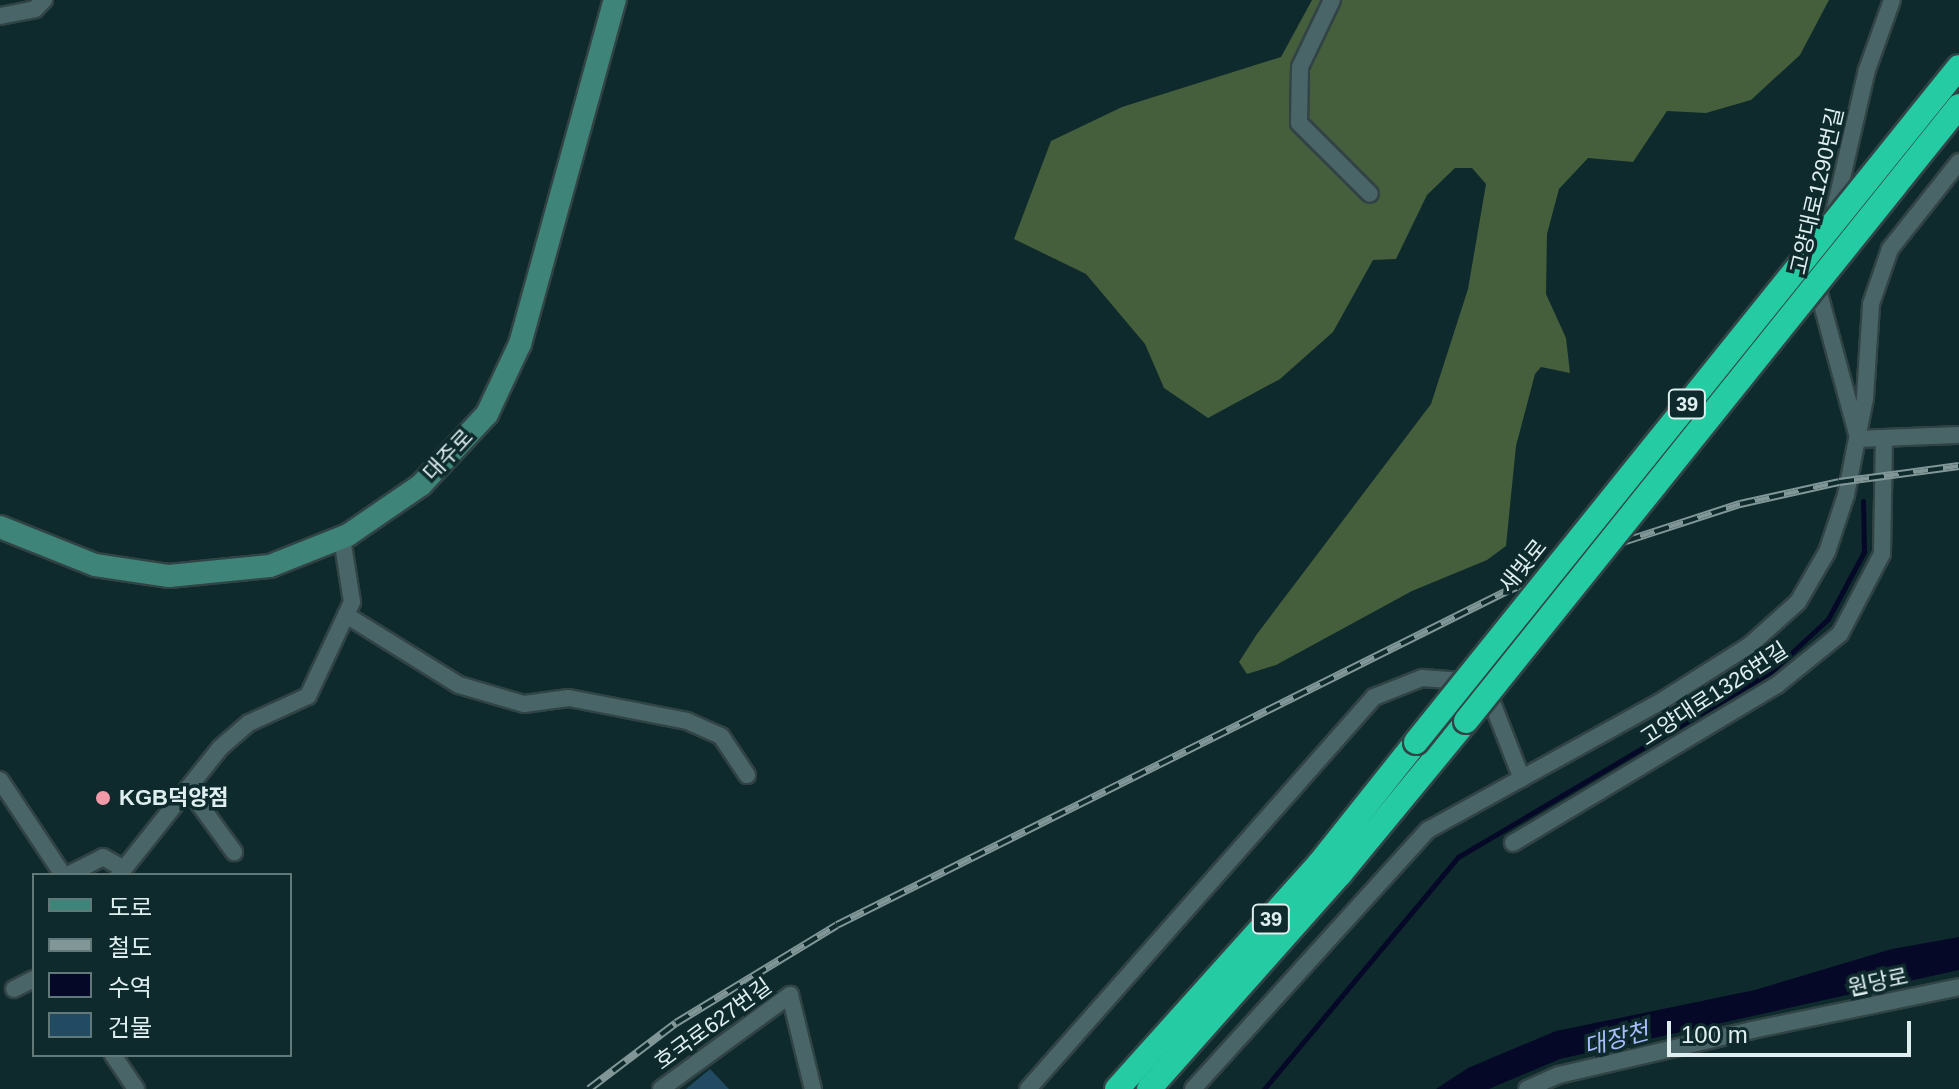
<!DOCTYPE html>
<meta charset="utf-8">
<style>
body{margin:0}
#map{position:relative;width:1959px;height:1089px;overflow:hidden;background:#0e2a2c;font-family:Arial,"Noto Sans KR",sans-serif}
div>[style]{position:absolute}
.forest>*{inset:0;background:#455e3c}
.water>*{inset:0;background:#050927}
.stream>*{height:5px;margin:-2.5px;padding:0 2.5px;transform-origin:2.5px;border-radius:2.5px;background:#050927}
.building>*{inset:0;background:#224b63}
.roads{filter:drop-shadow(2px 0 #314345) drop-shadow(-2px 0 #314345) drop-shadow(0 2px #314345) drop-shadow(0 -2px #314345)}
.street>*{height:16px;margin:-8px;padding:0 8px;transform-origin:8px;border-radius:8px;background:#496568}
.secondary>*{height:22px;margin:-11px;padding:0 11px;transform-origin:11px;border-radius:11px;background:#3e8479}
.highway>*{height:24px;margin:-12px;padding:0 12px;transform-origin:12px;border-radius:12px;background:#25cba2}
.rail>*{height:8px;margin-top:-4px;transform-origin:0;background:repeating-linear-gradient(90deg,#0e2a2c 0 15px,#809697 0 30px);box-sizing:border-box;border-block:2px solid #809697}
.bridges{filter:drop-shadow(2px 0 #314345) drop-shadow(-2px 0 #314345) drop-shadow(0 2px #314345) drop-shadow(0 -2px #314345)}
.highway-bridge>*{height:24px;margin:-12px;padding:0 12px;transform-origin:12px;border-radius:12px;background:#25cba2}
.dots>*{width:22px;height:22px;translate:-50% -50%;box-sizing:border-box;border:4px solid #0e2a2c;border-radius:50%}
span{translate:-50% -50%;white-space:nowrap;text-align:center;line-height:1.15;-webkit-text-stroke:7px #0e2a2c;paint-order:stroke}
.shield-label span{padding:2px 6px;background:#0e2a2c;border:2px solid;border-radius:6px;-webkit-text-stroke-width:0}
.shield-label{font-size:20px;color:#dfeff0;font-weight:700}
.street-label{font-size:22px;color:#dfeff0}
.poi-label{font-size:22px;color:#dfeff0;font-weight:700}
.left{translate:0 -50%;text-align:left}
.water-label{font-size:24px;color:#a8bdfc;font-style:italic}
.legend{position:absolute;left:32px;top:873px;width:260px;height:184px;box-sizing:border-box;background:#0e2a2c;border:2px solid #62797a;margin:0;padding:10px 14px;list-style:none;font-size:24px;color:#dfeff0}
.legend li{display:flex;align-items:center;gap:16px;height:40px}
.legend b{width:40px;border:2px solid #62797a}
.scale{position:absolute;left:1667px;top:1021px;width:244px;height:36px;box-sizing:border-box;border:4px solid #dfeff0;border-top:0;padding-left:10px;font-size:24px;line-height:28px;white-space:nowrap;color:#dfeff0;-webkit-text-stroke:6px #0e2a2c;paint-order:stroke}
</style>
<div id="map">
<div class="forest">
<div style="clip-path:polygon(1312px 0,1829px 0,1800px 55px,1751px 100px,1706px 113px,1667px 111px,1633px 162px,1588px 158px,1559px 189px,1547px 234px,1546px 294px,1566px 338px,1570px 373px,1541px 367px,1535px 374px,1516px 446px,1506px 546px,1487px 560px,1412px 591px,1276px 665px,1247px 674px,1239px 662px,1257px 634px,1431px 404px,1468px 289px,1486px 184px,1472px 168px,1455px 168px,1427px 195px,1396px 259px,1373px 260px,1333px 332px,1280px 379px,1208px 418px,1164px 388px,1145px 344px,1086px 274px,1014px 239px,1051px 141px,1122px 107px,1281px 57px)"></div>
</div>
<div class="water">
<div style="clip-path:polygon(1959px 937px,1959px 970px,1560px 1059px,1489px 1089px,1436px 1089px,1468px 1068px,1556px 1031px,1755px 990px,1892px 949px)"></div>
</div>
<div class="stream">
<div style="left:1264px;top:1089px;width:302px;rotate:-50.1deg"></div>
<div style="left:1458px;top:857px;width:365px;rotate:-30.6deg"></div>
<div style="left:1772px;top:671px;width:76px;rotate:-42.9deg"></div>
<div style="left:1828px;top:619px;width:76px;rotate:-61.8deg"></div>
<div style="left:1864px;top:552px;width:51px;rotate:-91.1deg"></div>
</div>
<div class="building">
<div style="clip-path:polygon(710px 1069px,729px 1089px,686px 1089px)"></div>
</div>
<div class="roads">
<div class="street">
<div style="left:1332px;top:0;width:74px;rotate:115.5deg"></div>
<div style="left:1300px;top:67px;width:56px;rotate:91deg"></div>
<div style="left:1299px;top:123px;width:100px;rotate:45deg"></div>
<div style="left:0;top:16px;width:36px;rotate:-11deg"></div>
<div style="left:35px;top:9px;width:13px;rotate:-45deg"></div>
<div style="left:1857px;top:434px;width:153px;rotate:-105.1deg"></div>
<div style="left:1817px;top:286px;width:222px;rotate:-77deg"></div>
<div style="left:1867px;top:70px;width:74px;rotate:-70.3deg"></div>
<div style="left:1858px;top:439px;width:101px;rotate:-2.3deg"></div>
<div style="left:346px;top:615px;width:133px;rotate:31.8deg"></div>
<div style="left:459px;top:685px;width:68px;rotate:16.3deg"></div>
<div style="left:524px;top:704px;width:45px;rotate:-7.6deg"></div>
<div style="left:569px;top:698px;width:120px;rotate:11deg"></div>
<div style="left:687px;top:721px;width:37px;rotate:24deg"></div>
<div style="left:721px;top:736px;width:47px;rotate:56.3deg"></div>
<div style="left:0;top:780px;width:114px;rotate:56.4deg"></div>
<div style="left:189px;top:790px;width:77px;rotate:54deg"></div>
<div style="left:1513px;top:843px;width:308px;rotate:-30.9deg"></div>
<div style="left:1777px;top:685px;width:81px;rotate:-39deg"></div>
<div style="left:1840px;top:634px;width:90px;rotate:-62.3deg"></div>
<div style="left:1882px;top:554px;width:116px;rotate:-89deg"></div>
<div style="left:68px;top:875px;width:39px;rotate:-27deg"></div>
<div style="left:103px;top:857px;width:20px;rotate:30deg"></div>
<div style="left:119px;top:875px;width:162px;rotate:-51.5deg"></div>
<div style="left:220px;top:748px;width:38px;rotate:-41deg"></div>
<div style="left:249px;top:723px;width:65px;rotate:-24.6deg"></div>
<div style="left:308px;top:696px;width:104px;rotate:-64.9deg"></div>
<div style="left:352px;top:602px;width:65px;rotate:-98.9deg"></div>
<div style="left:14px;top:989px;width:22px;rotate:-27deg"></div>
<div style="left:113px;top:1055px;width:41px;rotate:55.9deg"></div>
<div style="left:661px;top:1089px;width:160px;rotate:-36.1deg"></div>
<div style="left:790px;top:995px;width:97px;rotate:76.3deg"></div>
<div style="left:1028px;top:1089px;width:523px;rotate:-48.57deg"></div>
<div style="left:1374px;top:697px;width:52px;rotate:-21.6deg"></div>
<div style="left:1422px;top:678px;width:40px;rotate:4.3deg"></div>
<div style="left:1462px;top:681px;width:39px;rotate:38deg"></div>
<div style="left:1493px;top:705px;width:79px;rotate:68.6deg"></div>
<div style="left:1193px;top:1089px;width:350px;rotate:-47.8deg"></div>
<div style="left:1428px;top:830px;width:265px;rotate:-28.9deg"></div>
<div style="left:1660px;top:702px;width:107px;rotate:-32.3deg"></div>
<div style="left:1750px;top:645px;width:64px;rotate:-41.9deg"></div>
<div style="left:1798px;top:602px;width:58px;rotate:-59.9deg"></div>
<div style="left:1827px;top:552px;width:60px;rotate:-71.6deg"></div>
<div style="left:1846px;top:495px;width:99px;rotate:-78.9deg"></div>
<div style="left:1865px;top:398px;width:94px;rotate:-86.3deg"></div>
<div style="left:1871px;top:304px;width:58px;rotate:-70.9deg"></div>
<div style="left:1890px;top:249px;width:111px;rotate:-51.6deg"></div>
<div style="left:1527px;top:1089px;width:35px;rotate:-24deg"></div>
<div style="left:1559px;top:1075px;width:198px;rotate:-13.1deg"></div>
<div style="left:1752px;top:1030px;width:211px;rotate:-11.7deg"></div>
</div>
<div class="secondary">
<div style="left:0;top:527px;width:102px;rotate:21.8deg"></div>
<div style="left:95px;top:565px;width:75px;rotate:8.5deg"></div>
<div style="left:169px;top:576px;width:101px;rotate:-5.7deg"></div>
<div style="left:270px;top:566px;width:84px;rotate:-21.7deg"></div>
<div style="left:348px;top:535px;width:88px;rotate:-34.4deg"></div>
<div style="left:421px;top:485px;width:97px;rotate:-47.1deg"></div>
<div style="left:487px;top:414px;width:77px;rotate:-64.8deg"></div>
<div style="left:520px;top:344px;width:357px;rotate:-74.6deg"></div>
</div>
<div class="highway">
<div style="left:1117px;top:1089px;width:302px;rotate:-48.1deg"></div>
<div style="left:1319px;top:864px;width:156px;rotate:-51.5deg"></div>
<div style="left:1149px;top:1089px;width:288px;rotate:-48.4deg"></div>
<div style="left:1340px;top:874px;width:198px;rotate:-50.5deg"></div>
</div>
</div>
<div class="rail">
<div style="left:589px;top:1089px;width:109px;rotate:-37.2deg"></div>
<div style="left:676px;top:1023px;width:188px;rotate:-31.3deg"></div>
<div style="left:837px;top:925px;width:749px;rotate:-26.5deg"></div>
<div style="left:1507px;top:591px;width:129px;rotate:-22.8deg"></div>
<div style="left:1626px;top:541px;width:120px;rotate:-18deg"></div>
<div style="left:1740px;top:504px;width:101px;rotate:-12.5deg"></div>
<div style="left:1839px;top:482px;width:121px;rotate:-7.6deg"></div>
</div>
<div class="bridges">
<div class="highway-bridge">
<div style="left:1466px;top:721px;width:788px;rotate:-51.28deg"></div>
<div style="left:1416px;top:742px;width:866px;rotate:-51.19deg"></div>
</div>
</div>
<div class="dots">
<div style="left:103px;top:798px;background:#f39aa9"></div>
</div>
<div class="shield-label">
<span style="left:1687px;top:404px">39</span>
<span style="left:1271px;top:919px">39</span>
</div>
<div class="street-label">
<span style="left:1817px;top:191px;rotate:-77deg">고양대로1290번길</span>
<span style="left:448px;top:455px;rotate:-47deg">대주로</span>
<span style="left:1523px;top:566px;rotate:-51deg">새빛로</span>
<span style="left:1714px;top:694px;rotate:-33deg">고양대로1326번길</span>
<span style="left:1878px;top:982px;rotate:-12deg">원당로</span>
<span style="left:713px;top:1024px;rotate:-36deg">호국로627번길</span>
</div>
<div class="poi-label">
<span class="left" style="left:119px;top:798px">KGB덕양점</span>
</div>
<div class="water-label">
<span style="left:1616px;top:1039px;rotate:-15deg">대장천</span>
</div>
<ul class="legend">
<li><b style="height:10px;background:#3e8479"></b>도로</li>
<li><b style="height:10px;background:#809697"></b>철도</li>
<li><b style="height:22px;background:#050927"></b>수역</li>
<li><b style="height:22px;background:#224b63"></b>건물</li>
</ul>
<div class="scale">100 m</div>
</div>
